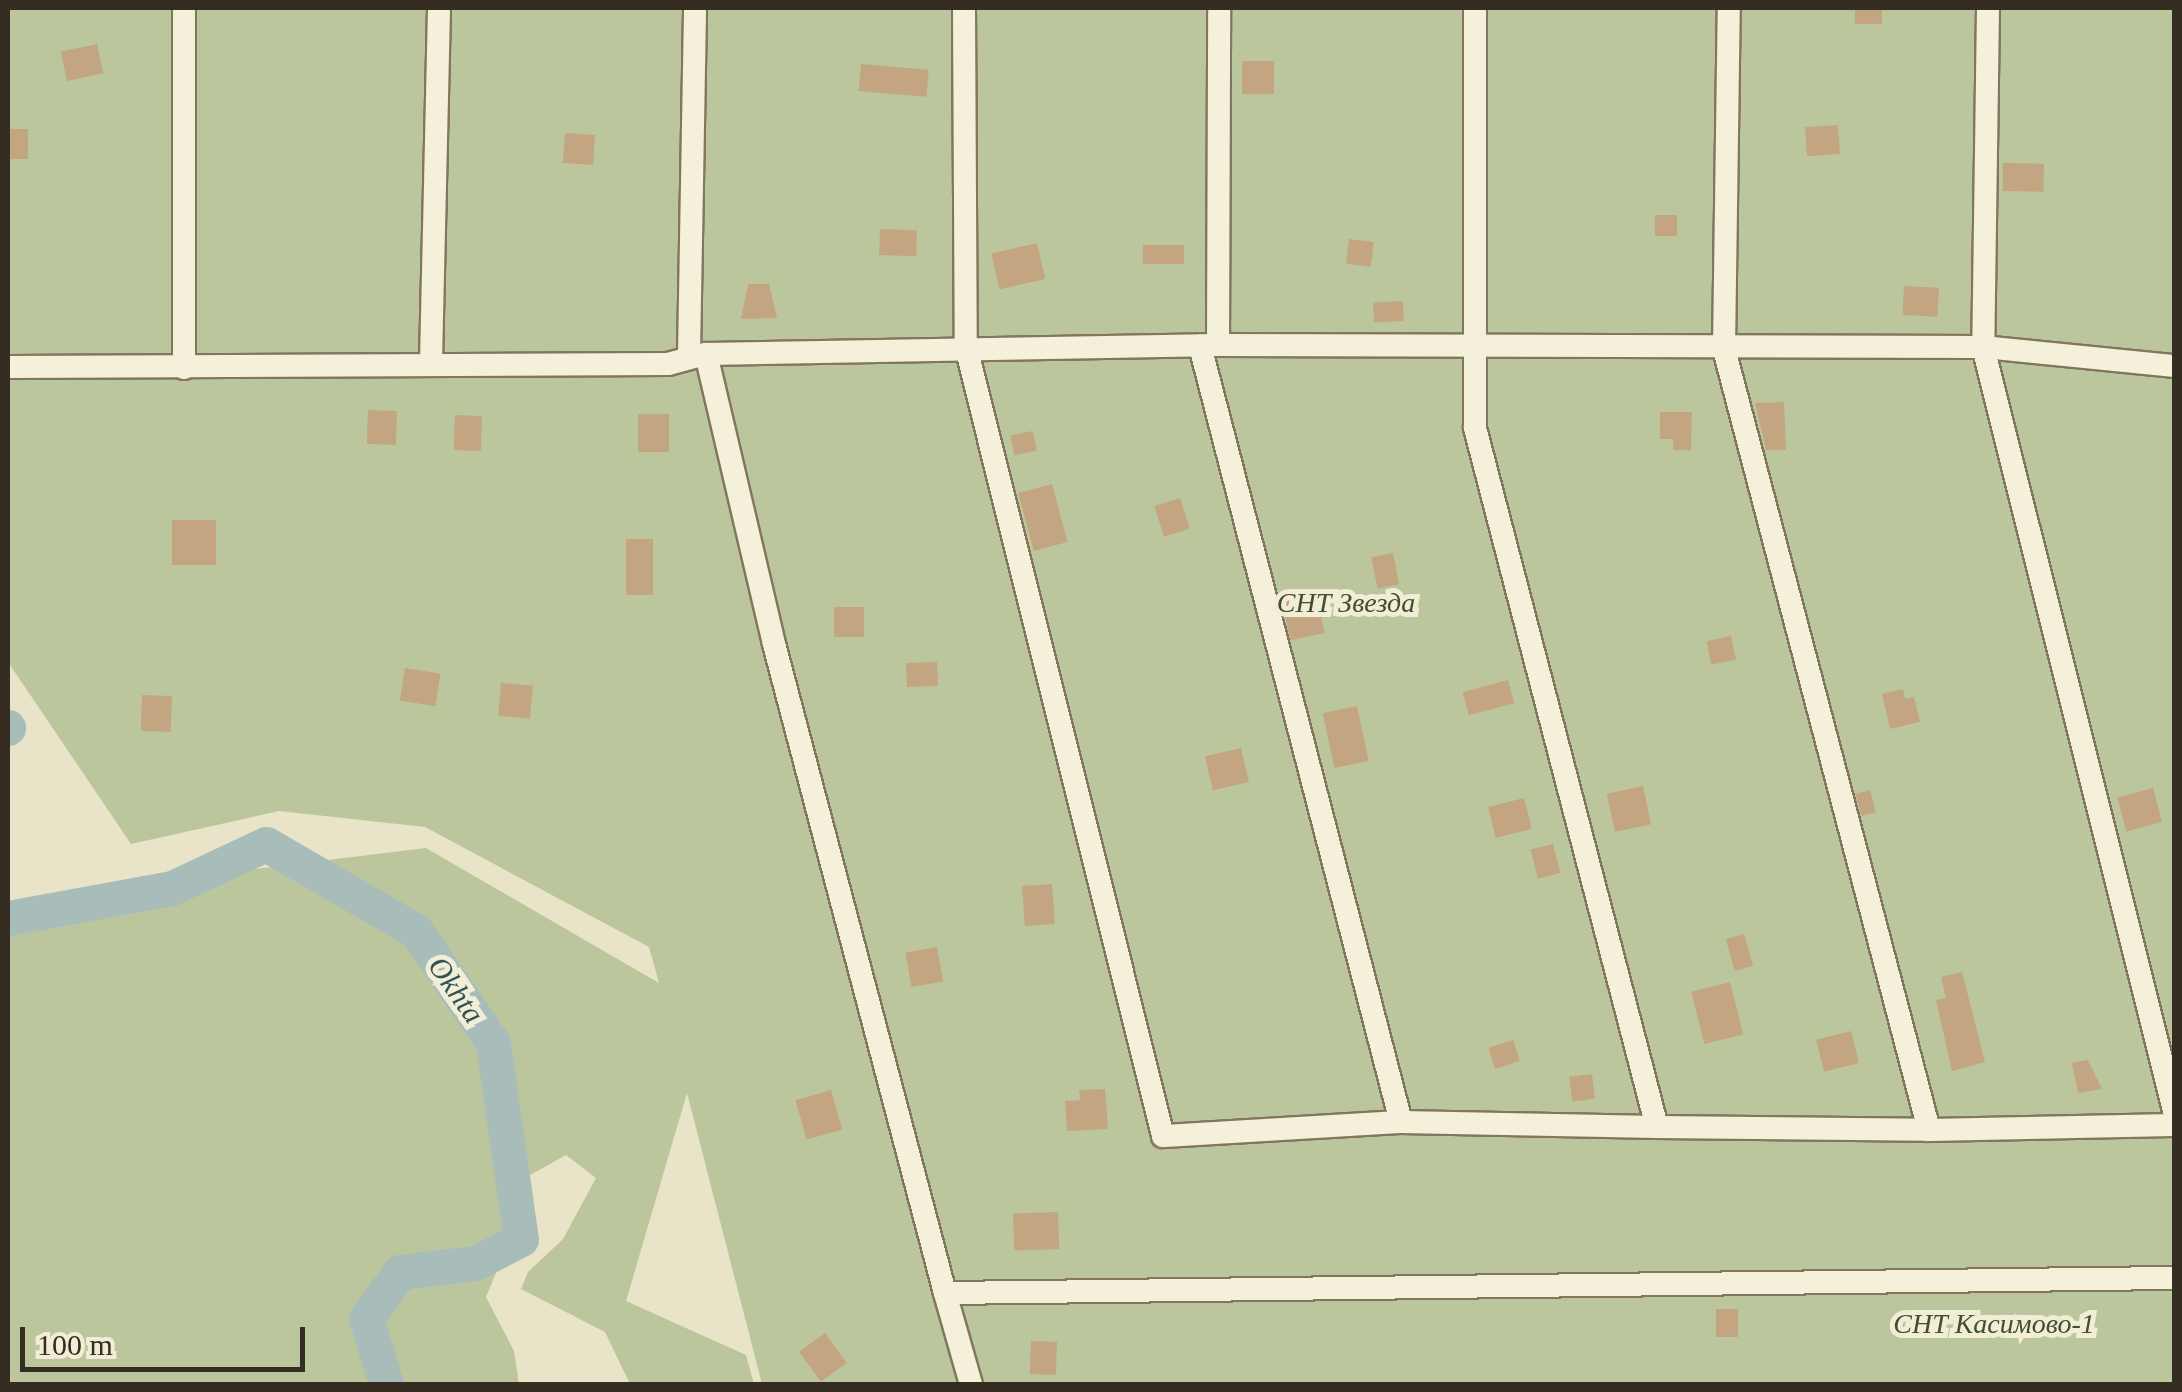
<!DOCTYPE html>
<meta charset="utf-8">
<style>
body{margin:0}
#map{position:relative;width:2182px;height:1392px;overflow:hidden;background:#e9e3c8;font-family:Georgia,serif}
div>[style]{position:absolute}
.green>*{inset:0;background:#bcc69d}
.river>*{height:35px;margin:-17.5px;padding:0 17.5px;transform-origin:17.5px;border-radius:17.5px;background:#a8bdba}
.building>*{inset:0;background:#c3a582;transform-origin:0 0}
.roads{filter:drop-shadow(2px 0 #83765f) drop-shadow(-2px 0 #83765f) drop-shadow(0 2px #83765f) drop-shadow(0 -2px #83765f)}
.minor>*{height:22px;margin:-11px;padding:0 11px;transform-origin:11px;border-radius:11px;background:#f5f0da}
span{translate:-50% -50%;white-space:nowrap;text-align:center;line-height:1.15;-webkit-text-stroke:10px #f1edd6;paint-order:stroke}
.park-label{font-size:28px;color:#414f2a;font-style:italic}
.water-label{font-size:30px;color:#325153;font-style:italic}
.frame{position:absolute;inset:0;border:10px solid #352d21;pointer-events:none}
.scale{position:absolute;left:20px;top:1327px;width:285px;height:45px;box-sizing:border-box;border:5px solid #352d21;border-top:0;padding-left:12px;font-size:30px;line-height:35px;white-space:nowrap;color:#352d21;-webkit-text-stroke:8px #f1edd6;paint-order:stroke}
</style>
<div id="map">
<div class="green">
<div style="clip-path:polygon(8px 8px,2174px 8px,2174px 1384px,762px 1384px,687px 1093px,626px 1301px,746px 1355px,754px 1384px,630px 1384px,605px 1332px,521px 1289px,528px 1272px,563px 1239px,596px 1178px,566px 1155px,523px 1179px,532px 1227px,505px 1251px,486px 1297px,514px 1351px,519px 1384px,8px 1384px,8px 927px,131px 884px,426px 848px,659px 983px,649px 947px,425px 827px,279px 811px,131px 844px,8px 662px)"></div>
</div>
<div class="river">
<div style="left:8px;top:727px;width:1px;rotate:90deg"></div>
<div style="left:8px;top:918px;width:167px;rotate:-10.4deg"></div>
<div style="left:172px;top:888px;width:104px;rotate:-25.1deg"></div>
<div style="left:266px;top:844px;width:173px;rotate:30.1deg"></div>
<div style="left:416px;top:931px;width:136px;rotate:55.5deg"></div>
<div style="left:493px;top:1043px;width:198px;rotate:81.9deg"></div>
<div style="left:521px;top:1239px;width:52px;rotate:152.4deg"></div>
<div style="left:475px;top:1263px;width:76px;rotate:173.2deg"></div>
<div style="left:400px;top:1272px;width:57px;rotate:126.5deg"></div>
<div style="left:366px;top:1318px;width:69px;rotate:73.1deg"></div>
</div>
<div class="building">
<div style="left:1855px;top:8px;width:27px;height:16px"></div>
<div style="left:97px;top:44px;width:30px;height:37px;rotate:78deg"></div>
<div style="left:1242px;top:61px;width:32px;height:33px"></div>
<div style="left:861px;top:64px;width:68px;height:27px;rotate:5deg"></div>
<div style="left:1838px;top:125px;width:29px;height:33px;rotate:86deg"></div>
<div style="left:8px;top:129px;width:20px;height:30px"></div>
<div style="left:565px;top:133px;width:30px;height:30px;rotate:4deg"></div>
<div style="left:2003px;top:163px;width:41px;height:28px;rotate:1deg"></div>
<div style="left:1655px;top:215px;width:22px;height:21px"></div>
<div style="left:880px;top:229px;width:37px;height:26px;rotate:2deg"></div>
<div style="left:1349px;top:239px;width:25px;height:25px;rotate:7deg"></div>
<div style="left:1037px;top:243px;width:37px;height:47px;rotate:77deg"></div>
<div style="left:1184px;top:245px;width:19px;height:41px;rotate:90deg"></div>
<div style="clip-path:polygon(748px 284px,769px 284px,777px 318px,741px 319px)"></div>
<div style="left:1904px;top:286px;width:35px;height:29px;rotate:3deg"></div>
<div style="left:1403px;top:301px;width:20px;height:30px;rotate:87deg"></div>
<div style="clip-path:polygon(1784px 402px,1786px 450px,1766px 450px,1755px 403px)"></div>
<div style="left:368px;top:410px;width:29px;height:34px;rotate:2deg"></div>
<div style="clip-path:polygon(1660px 412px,1692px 412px,1691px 450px,1673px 450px,1673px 439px,1660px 439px)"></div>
<div style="left:638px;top:414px;width:31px;height:38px"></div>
<div style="left:455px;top:415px;width:27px;height:35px;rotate:2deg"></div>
<div style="left:1033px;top:431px;width:20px;height:23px;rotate:79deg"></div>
<div style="left:1052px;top:484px;width:60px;height:35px;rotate:75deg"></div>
<div style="left:1180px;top:498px;width:32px;height:27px;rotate:72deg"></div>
<div style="left:172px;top:520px;width:44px;height:45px"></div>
<div style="left:626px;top:539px;width:27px;height:56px"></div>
<div style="left:1393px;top:553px;width:32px;height:22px;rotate:79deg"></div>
<div style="left:1316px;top:592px;width:42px;height:35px;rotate:78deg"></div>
<div style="left:834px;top:607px;width:30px;height:30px"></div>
<div style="left:1731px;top:636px;width:24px;height:25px;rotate:78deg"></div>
<div style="left:937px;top:662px;width:24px;height:31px;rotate:88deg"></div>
<div style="left:405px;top:668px;width:36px;height:33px;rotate:9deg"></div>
<div style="left:1508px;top:680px;width:24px;height:47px;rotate:75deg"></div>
<div style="left:501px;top:683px;width:32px;height:33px;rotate:5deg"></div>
<div style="clip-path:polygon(1903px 689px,1905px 699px,1914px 697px,1920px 722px,1890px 729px,1882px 694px)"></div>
<div style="left:142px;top:695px;width:30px;height:36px;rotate:2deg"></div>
<div style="left:1357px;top:706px;width:56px;height:35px;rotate:78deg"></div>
<div style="left:1241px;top:748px;width:35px;height:37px;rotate:77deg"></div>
<div style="left:1643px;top:786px;width:39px;height:37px;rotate:78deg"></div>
<div style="left:2153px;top:788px;width:35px;height:37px;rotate:75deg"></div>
<div style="left:1870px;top:790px;width:23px;height:15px;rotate:75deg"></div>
<div style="left:1524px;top:798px;width:32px;height:37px;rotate:76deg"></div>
<div style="left:1553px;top:844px;width:30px;height:23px;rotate:76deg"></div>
<div style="left:1052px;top:884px;width:40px;height:30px;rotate:86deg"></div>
<div style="left:1744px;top:934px;width:33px;height:19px;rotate:74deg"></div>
<div style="left:937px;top:947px;width:35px;height:32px;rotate:80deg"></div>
<div style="clip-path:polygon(1962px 972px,1985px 1062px,1952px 1071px,1936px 1000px,1946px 998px,1941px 977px)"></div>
<div style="left:1730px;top:982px;width:54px;height:40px;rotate:76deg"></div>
<div style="left:1851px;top:1031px;width:33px;height:36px;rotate:76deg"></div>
<div style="left:1513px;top:1040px;width:22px;height:26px;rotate:72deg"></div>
<div style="clip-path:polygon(2088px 1060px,2102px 1089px,2078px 1093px,2072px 1063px)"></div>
<div style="left:1592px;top:1074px;width:25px;height:23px;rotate:83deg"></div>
<div style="clip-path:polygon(1105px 1089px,1108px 1129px,1067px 1131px,1065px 1101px,1080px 1100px,1079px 1090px)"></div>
<div style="left:831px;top:1090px;width:41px;height:37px;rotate:74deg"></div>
<div style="left:1058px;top:1212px;width:37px;height:45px;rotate:88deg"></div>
<div style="left:1716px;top:1309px;width:22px;height:28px"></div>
<div style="left:825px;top:1333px;width:37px;height:32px;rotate:54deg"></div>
<div style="left:1031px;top:1341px;width:26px;height:33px;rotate:2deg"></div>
</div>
<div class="roads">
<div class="minor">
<div style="left:964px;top:8px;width:339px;rotate:89.7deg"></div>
<div style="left:966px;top:347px;width:813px;rotate:75.98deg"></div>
<div style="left:1163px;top:1136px;width:238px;rotate:-3.4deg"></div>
<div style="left:1401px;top:1122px;width:802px;rotate:-104.52deg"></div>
<div style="left:1475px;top:8px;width:420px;rotate:90deg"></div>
<div style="left:1475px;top:428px;width:722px;rotate:75.41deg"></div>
<div style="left:1657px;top:1127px;width:272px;rotate:0.6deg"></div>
<div style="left:1929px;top:1130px;width:807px;rotate:-104.71deg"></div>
<div style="left:1724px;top:349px;width:341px;rotate:-89.2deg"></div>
<div style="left:1988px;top:8px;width:339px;rotate:90.8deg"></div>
<div style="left:1983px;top:347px;width:787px;rotate:75.95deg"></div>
<div style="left:1218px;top:345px;width:337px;rotate:-89.8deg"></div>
<div style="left:706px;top:354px;width:298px;rotate:76.8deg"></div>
<div style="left:774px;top:644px;width:671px;rotate:75.24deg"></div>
<div style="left:945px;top:1293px;width:1229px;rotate:-0.7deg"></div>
<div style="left:689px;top:355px;width:347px;rotate:-89deg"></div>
<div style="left:431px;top:361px;width:353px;rotate:-88.7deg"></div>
<div style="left:8px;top:367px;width:660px;rotate:-0.26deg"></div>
<div style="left:668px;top:364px;width:39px;rotate:-15deg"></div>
<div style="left:706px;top:354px;width:512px;rotate:-1.01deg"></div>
<div style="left:1218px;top:345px;width:765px;rotate:0.15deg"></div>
<div style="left:1983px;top:347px;width:192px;rotate:5.7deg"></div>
<div style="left:184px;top:368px;width:360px;rotate:-90deg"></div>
<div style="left:1401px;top:1122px;width:256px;rotate:1.1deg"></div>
<div style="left:1929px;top:1130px;width:245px;rotate:-1.2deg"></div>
<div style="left:945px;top:1293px;width:95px;rotate:74.1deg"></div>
</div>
</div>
<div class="park-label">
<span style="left:1346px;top:603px">СНТ Звезда</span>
<span style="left:1994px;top:1324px">СНТ Касимово-1</span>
</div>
<div class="water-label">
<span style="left:456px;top:990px;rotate:55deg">Okhta</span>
</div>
<div class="frame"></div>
<div class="scale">100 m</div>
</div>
